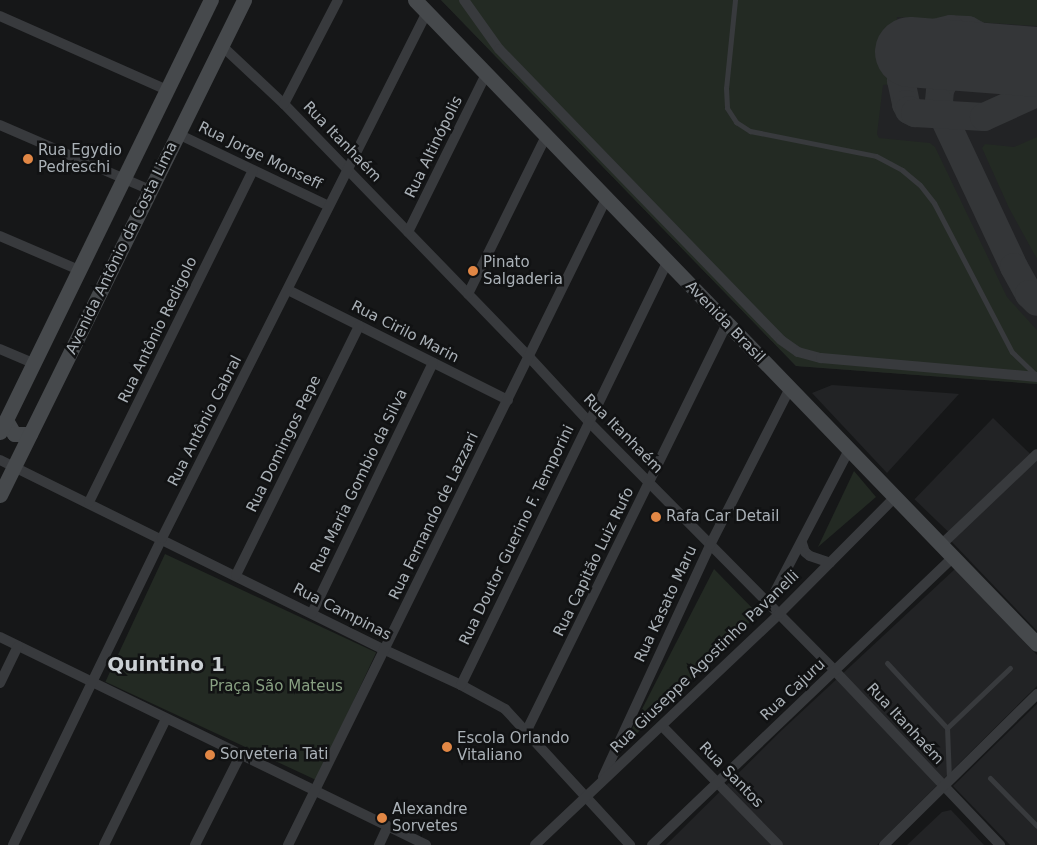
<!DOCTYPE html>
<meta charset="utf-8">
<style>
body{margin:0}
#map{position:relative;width:1037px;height:845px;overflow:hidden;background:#161718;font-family:"DejaVu Sans",sans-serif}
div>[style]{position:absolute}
.built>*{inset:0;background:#222325;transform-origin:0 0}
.green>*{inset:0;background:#232a23;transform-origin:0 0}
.taxiway>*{height:28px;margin:-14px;padding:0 14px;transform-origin:14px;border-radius:14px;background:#343638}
.runway>*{height:70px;margin:-35px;padding:0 35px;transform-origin:35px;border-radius:35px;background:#343638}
.lane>*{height:5px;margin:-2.5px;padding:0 2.5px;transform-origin:2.5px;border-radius:2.5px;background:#383a3d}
.street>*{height:10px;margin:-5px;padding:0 5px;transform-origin:5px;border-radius:5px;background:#383a3d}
.secondary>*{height:15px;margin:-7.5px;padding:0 7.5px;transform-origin:7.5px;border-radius:7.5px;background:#46494c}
.dots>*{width:14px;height:14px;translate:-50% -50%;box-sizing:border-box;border:2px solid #111213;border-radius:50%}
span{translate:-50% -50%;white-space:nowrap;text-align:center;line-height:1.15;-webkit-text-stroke:5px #111213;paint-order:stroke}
.street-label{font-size:15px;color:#aab1b7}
.poi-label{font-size:15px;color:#aab1b7}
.left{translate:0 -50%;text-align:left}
.park-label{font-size:15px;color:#88a082}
.district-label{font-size:20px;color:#cacfd3;font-weight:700}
</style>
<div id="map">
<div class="built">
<div style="clip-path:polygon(441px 0,1037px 0,1037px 384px,796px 366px)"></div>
<div style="clip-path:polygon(832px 385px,947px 393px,959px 394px,887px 473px,812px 393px)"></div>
<div style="left:993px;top:418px;width:53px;height:113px;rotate:44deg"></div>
<div style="clip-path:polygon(1037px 460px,1037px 631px,951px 541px)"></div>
<div style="clip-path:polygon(955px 569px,1037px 655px,1037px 686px,877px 845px,666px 845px,782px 730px)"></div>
<div style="clip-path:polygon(1037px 704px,1037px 845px,1010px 845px,953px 786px)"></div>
<div style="clip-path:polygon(951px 810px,984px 845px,907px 845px,942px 812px)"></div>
</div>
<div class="green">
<div style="clip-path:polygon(441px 0,1037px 0,1037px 26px,897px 17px,893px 84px,883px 85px,877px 134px,879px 138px,930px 143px,935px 147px,1007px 297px,1037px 330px,1037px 384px,796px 366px)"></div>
<div style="clip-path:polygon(1037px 137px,1037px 259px,1009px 208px,982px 148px,985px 144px,1014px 147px)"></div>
<div style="clip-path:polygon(854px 471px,876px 497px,818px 547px)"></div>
<div style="left:165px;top:554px;width:233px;height:141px;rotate:25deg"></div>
<div style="clip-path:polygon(714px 569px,758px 614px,622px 748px)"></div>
</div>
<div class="taxiway">
<div style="left:977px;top:59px;width:16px;rotate:166deg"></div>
<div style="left:961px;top:63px;width:14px;rotate:144deg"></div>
<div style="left:950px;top:71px;width:21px;rotate:118deg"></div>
<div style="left:940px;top:90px;width:12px;rotate:95deg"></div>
<div style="left:939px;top:102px;width:15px;rotate:74deg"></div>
<div style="left:943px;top:116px;width:167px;rotate:64.8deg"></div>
<div style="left:1014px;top:267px;width:31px;rotate:61deg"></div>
<div style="left:1029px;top:294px;width:11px;rotate:45deg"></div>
<div style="left:1022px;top:61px;width:19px;rotate:-162deg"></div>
<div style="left:1004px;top:55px;width:29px;rotate:-142deg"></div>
<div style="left:981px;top:37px;width:15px;rotate:-152deg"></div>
<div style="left:968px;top:30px;width:17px;rotate:-177deg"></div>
<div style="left:951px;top:29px;width:17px;rotate:167deg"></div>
<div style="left:934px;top:33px;width:20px;rotate:147deg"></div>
<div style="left:917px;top:44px;width:19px;rotate:125deg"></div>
<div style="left:906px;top:60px;width:21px;rotate:104deg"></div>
<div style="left:901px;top:80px;width:25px;rotate:78deg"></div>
<div style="left:906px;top:104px;width:7px;rotate:63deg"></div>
<div style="left:909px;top:110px;width:7px;rotate:27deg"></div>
<div style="left:915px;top:113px;width:69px;rotate:3.3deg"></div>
<div style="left:984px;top:117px;width:58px;rotate:-24.4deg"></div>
</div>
<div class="runway">
<div style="left:910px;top:52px;width:127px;rotate:4.5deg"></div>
</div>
<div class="lane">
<div style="left:735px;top:0;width:88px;rotate:95.8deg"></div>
<div style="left:726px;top:88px;width:20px;rotate:87deg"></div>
<div style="left:727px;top:108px;width:17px;rotate:57deg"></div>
<div style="left:736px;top:122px;width:17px;rotate:33deg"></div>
<div style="left:750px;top:131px;width:128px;rotate:11.2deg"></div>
<div style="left:876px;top:156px;width:30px;rotate:28deg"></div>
<div style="left:902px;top:170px;width:23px;rotate:40deg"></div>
<div style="left:920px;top:185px;width:23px;rotate:52deg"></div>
<div style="left:934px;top:203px;width:168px;rotate:62.4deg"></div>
<div style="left:1012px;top:352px;width:33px;rotate:44deg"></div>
<div style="left:887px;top:663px;width:88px;rotate:47.3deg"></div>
<div style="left:990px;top:778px;width:67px;rotate:45.6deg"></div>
<div style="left:949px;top:779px;width:51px;rotate:-92.2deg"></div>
<div style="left:947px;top:728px;width:87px;rotate:-43.6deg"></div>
</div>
<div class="street">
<div style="left:464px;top:0;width:60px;rotate:54.5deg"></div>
<div style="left:499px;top:49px;width:405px;rotate:45.9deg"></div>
<div style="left:781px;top:340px;width:21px;rotate:35deg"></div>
<div style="left:798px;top:352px;width:24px;rotate:15deg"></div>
<div style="left:821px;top:358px;width:217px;rotate:5deg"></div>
<div style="left:0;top:16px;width:183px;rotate:23.9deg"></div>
<div style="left:222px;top:46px;width:85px;rotate:43.1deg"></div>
<div style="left:284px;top:104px;width:354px;rotate:45.9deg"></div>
<div style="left:530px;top:358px;width:87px;rotate:47.3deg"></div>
<div style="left:589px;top:422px;width:350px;rotate:45.3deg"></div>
<div style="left:835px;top:671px;width:240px;rotate:46.5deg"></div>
<div style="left:284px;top:104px;width:117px;rotate:-62.6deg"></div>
<div style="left:0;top:125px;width:163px;rotate:23.4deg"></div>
<div style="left:178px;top:134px;width:167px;rotate:25.5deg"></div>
<div style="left:408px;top:232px;width:176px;rotate:-63.7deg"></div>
<div style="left:0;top:236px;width:86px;rotate:23.3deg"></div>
<div style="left:288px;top:290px;width:246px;rotate:26.6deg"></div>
<div style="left:468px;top:294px;width:176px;rotate:-63.7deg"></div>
<div style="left:0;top:349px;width:36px;rotate:23deg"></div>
<div style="left:0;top:460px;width:429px;rotate:26.3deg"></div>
<div style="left:385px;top:650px;width:84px;rotate:24.7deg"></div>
<div style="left:461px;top:685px;width:50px;rotate:28.6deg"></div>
<div style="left:505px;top:709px;width:185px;rotate:47.4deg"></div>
<div style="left:89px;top:502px;width:370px;rotate:-63.7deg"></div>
<div style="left:802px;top:543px;width:9px;rotate:72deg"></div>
<div style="left:805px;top:552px;width:6px;rotate:39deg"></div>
<div style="left:810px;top:556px;width:21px;rotate:19deg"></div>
<div style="left:941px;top:545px;width:132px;rotate:-43.5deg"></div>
<div style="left:236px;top:575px;width:278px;rotate:-63.7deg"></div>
<div style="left:769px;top:603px;width:173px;rotate:-62.4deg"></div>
<div style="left:312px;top:613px;width:278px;rotate:-64.2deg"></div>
<div style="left:0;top:637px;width:474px;rotate:26deg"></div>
<div style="left:0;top:683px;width:41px;rotate:-64.1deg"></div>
<div style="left:461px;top:685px;width:470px;rotate:-64deg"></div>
<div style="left:662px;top:726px;width:166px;rotate:45.7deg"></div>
<div style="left:526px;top:732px;width:455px;rotate:-63.8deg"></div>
<div style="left:603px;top:777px;width:255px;rotate:-65.2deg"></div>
<div style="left:710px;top:545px;width:176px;rotate:-63deg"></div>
<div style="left:13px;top:845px;width:341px;rotate:-64.1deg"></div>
<div style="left:162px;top:538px;width:589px;rotate:-63.26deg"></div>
<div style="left:104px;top:845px;width:140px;rotate:-63.8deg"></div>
<div style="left:195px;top:845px;width:100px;rotate:-63.2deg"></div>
<div style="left:288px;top:845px;width:720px;rotate:-63.79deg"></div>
<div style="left:379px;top:845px;width:21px;rotate:-65deg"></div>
<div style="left:535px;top:845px;width:336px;rotate:-43.4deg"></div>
<div style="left:779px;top:614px;width:163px;rotate:-45.2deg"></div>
<div style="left:652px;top:845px;width:417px;rotate:-43.7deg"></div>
<div style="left:884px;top:845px;width:215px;rotate:-44.6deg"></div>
</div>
<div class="secondary">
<div style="left:415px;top:0;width:895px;rotate:46deg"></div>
<div style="left:6px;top:420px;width:16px;rotate:60deg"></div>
<div style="left:14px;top:434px;width:16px"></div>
<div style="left:0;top:432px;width:481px;rotate:-64deg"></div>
<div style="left:0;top:495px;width:552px;rotate:-63.76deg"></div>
</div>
<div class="dots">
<div style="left:28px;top:159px;background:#e18745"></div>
<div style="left:473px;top:271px;background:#e18745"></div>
<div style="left:656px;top:517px;background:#e18745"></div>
<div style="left:447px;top:747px;background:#e18745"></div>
<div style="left:210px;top:755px;background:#e18745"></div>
<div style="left:382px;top:818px;background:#e18745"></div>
</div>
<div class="street-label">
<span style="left:342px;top:142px;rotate:46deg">Rua Itanhaém</span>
<span style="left:434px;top:147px;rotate:-64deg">Rua Altinópolis</span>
<span style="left:260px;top:156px;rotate:26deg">Rua Jorge Monseff</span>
<span style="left:122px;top:248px;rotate:-64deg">Avenida Antônio da Costa Lima</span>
<span style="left:725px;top:322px;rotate:46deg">Avenida Brasil</span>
<span style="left:158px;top:330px;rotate:-64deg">Rua Antônio Redigolo</span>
<span style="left:405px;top:332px;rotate:27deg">Rua Cirilo Marin</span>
<span style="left:205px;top:421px;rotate:-63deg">Rua Antônio Cabral</span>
<span style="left:623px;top:434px;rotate:45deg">Rua Itanhaém</span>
<span style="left:284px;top:444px;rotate:-64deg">Rua Domingos Pepe</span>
<span style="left:359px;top:481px;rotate:-64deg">Rua Maria Gombio da Silva</span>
<span style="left:434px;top:516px;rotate:-64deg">Rua Fernando de Lazzari</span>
<span style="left:517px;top:535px;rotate:-64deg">Rua Doutor Guerino F. Temporini</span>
<span style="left:594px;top:562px;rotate:-64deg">Rua Capitão Luiz Rufo</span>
<span style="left:666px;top:604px;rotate:-65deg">Rua Kasato Maru</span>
<span style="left:342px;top:612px;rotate:27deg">Rua Campinas</span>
<span style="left:705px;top:662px;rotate:-44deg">Rua Giuseppe Agostinho Pavanelli</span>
<span style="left:793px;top:690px;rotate:-43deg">Rua Cajuru</span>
<span style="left:905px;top:724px;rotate:47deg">Rua Itanhaém</span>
<span style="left:731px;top:775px;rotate:46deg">Rua Santos</span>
</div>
<div class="poi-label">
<span class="left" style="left:38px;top:159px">Rua Egydio<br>Pedreschi</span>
<span class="left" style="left:483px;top:271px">Pinato<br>Salgaderia</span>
<span class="left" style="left:666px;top:517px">Rafa Car Detail</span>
<span class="left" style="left:457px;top:747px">Escola Orlando<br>Vitaliano</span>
<span class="left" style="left:220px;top:755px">Sorveteria Tati</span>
<span class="left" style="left:392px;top:818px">Alexandre<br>Sorvetes</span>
</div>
<div class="park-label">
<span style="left:276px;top:687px">Praça São Mateus</span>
</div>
<div class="district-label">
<span style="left:166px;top:664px">Quintino 1</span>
</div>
</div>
